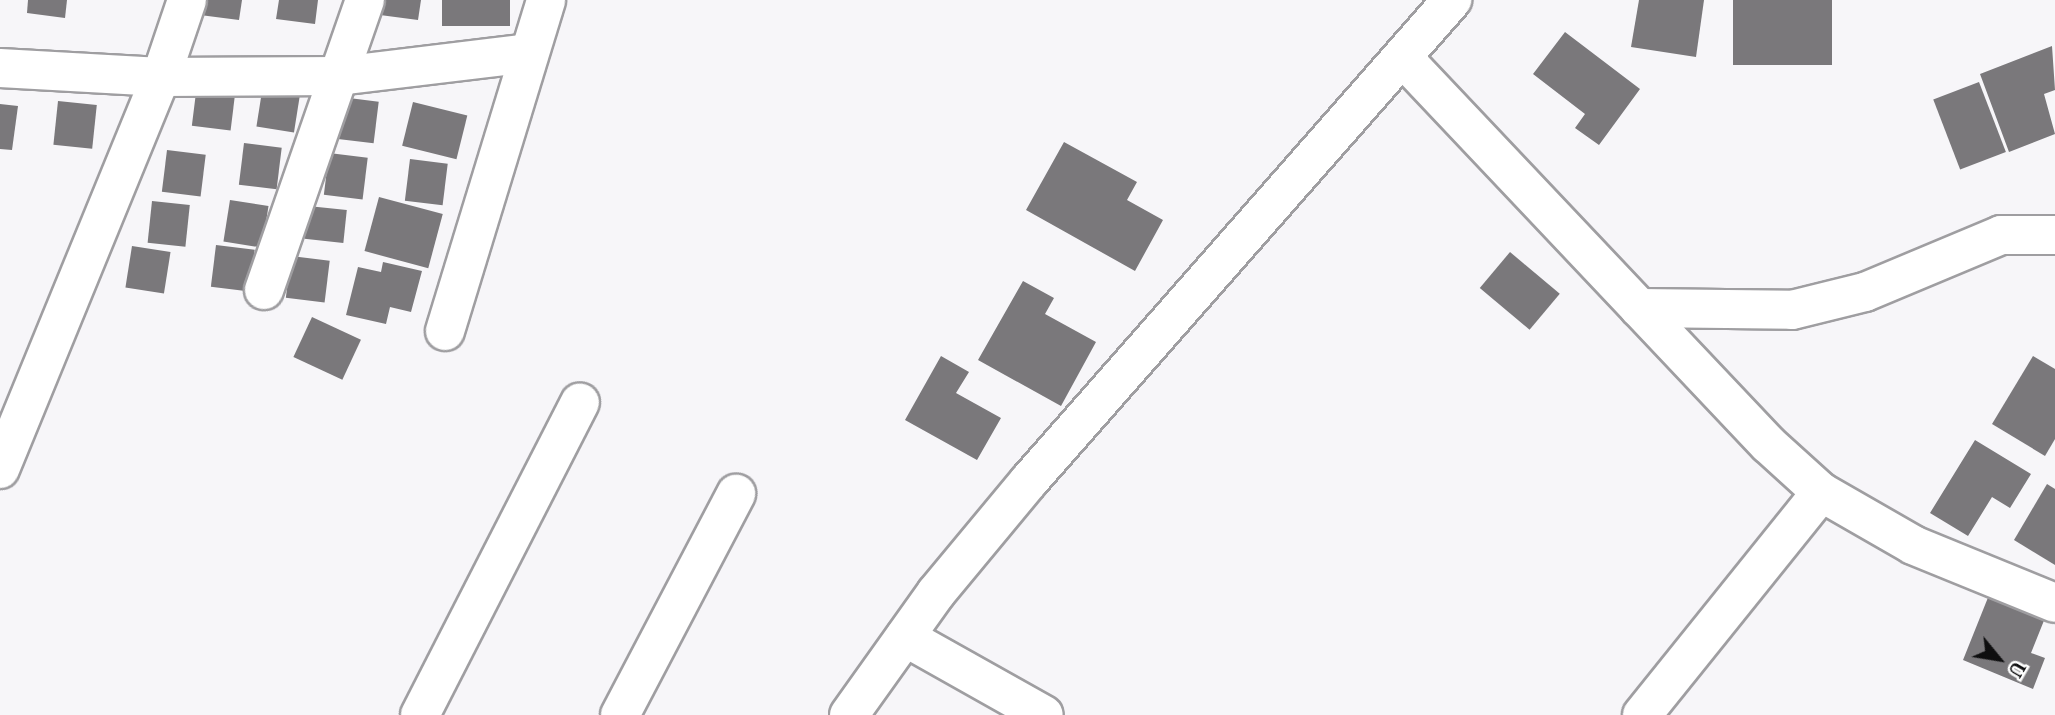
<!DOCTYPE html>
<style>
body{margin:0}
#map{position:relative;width:2055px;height:715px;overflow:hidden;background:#f7f6f9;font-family:"PT Serif",serif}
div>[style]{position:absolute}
.building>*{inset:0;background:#7a787b;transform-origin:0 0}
.roads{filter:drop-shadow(2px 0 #9f9ea1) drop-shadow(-2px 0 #9f9ea1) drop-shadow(0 2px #9f9ea1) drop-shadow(0 -2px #9f9ea1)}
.minor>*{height:38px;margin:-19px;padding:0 19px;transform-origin:19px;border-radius:19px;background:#fff}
span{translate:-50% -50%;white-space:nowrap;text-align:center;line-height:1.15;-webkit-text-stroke:7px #fff;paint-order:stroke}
.north{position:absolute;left:1964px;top:624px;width:70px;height:70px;-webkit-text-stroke:5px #fff;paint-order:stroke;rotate:120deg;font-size:19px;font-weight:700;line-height:28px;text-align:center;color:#0e0e0f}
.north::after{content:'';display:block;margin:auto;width:24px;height:32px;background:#0e0e0f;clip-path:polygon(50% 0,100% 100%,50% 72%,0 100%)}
</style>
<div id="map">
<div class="building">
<div style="clip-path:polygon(28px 0,67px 0,65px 18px,27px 13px)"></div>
<div style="clip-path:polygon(202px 0,242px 0,239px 20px,200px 15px)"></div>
<div style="clip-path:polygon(279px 0,318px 0,315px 24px,276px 19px)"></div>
<div style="clip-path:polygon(382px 0,421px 0,418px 20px,380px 15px)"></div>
<div style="left:442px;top:0;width:68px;height:26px"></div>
<div style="clip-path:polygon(1639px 0,1704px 0,1696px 57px,1631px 47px)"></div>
<div style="left:1733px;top:0;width:99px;height:65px"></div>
<div style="clip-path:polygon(1565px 32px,1640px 89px,1599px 145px,1575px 128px,1585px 114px,1533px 74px)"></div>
<div style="clip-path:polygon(2052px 46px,2055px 90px,2044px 94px,2055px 134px,2009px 152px,1980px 74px)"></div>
<div style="left:1979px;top:82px;width:75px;height:49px;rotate:69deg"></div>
<div style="left:197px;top:84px;width:39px;height:42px;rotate:7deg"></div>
<div style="left:263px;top:85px;width:38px;height:42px;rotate:9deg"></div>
<div style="left:341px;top:97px;width:38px;height:42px;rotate:7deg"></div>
<div style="left:58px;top:101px;width:39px;height:44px;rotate:6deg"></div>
<div style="left:413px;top:102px;width:56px;height:45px;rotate:14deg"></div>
<div style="clip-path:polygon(0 104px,18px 106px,12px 150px,0 149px)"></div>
<div style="clip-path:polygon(1064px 142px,1137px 182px,1127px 200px,1163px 220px,1135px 271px,1026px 210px)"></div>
<div style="left:244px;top:143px;width:38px;height:42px;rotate:7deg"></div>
<div style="left:167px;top:150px;width:39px;height:42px;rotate:7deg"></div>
<div style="left:329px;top:153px;width:39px;height:42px;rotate:7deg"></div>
<div style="left:410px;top:159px;width:38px;height:42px;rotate:7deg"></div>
<div style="left:379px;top:197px;width:66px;height:56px;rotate:15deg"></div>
<div style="left:230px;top:200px;width:39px;height:42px;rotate:9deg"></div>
<div style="left:152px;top:201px;width:38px;height:42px;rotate:6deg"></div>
<div style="left:308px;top:206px;width:39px;height:33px;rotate:6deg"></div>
<div style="left:216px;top:245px;width:39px;height:42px;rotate:7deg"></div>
<div style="left:132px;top:246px;width:39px;height:42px;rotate:9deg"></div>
<div style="left:1510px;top:252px;width:65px;height:47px;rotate:40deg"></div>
<div style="left:291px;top:256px;width:39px;height:42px;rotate:7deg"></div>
<div style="clip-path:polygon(383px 262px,422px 271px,411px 312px,390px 307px,386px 324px,346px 315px,358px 267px,381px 272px)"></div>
<div style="clip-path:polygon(1023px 281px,1054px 298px,1045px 314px,1096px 342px,1061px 406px,978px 360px)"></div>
<div style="left:312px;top:317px;width:54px;height:44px;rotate:25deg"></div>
<div style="clip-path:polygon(941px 356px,969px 372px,956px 393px,1001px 418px,977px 460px,905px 420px)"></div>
<div style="clip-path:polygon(2033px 356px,2055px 369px,2055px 439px,2045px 456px,1992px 424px)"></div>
<div style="clip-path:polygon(1975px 440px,2031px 474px,2010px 508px,1992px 497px,1968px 536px,1930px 513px)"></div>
<div style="clip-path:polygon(2047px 484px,2055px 489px,2055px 565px,2014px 540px)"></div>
<div style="clip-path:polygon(1993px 585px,2049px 608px,2031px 653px,2045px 658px,2033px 689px,1963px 660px)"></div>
</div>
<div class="roads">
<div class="minor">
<div style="left:1404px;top:59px;width:530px;rotate:46.61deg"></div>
<div style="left:1768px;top:444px;width:72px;rotate:42.2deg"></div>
<div style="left:1821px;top:492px;width:106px;rotate:29.9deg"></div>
<div style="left:1913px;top:545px;width:153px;rotate:22.2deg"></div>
<div style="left:0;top:68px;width:161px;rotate:3.2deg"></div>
<div style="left:161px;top:77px;width:178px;rotate:-0.3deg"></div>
<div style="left:339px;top:76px;width:191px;rotate:-6.9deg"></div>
<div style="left:264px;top:290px;width:307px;rotate:-70.8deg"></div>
<div style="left:1639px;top:308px;width:153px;rotate:0.7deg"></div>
<div style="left:1792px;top:310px;width:75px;rotate:-13.9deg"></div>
<div style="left:1865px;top:292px;width:147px;rotate:-22.7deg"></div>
<div style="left:2001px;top:235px;width:54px"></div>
<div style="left:445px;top:331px;width:346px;rotate:-73deg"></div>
<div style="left:0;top:469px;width:424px;rotate:-67.7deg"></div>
<div style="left:161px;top:77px;width:81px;rotate:-71.3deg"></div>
<div style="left:905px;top:637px;width:159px;rotate:29.3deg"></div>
<div style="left:420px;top:715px;width:351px;rotate:-62.9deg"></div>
<div style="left:620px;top:715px;width:250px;rotate:-62.3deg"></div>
<div style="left:849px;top:715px;width:150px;rotate:-54.5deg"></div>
<div style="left:936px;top:593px;width:146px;rotate:-50.3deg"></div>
<div style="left:1029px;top:481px;width:641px;rotate:-48.67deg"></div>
<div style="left:1642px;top:715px;width:286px;rotate:-51.2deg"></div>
</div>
</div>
<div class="north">U</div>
</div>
